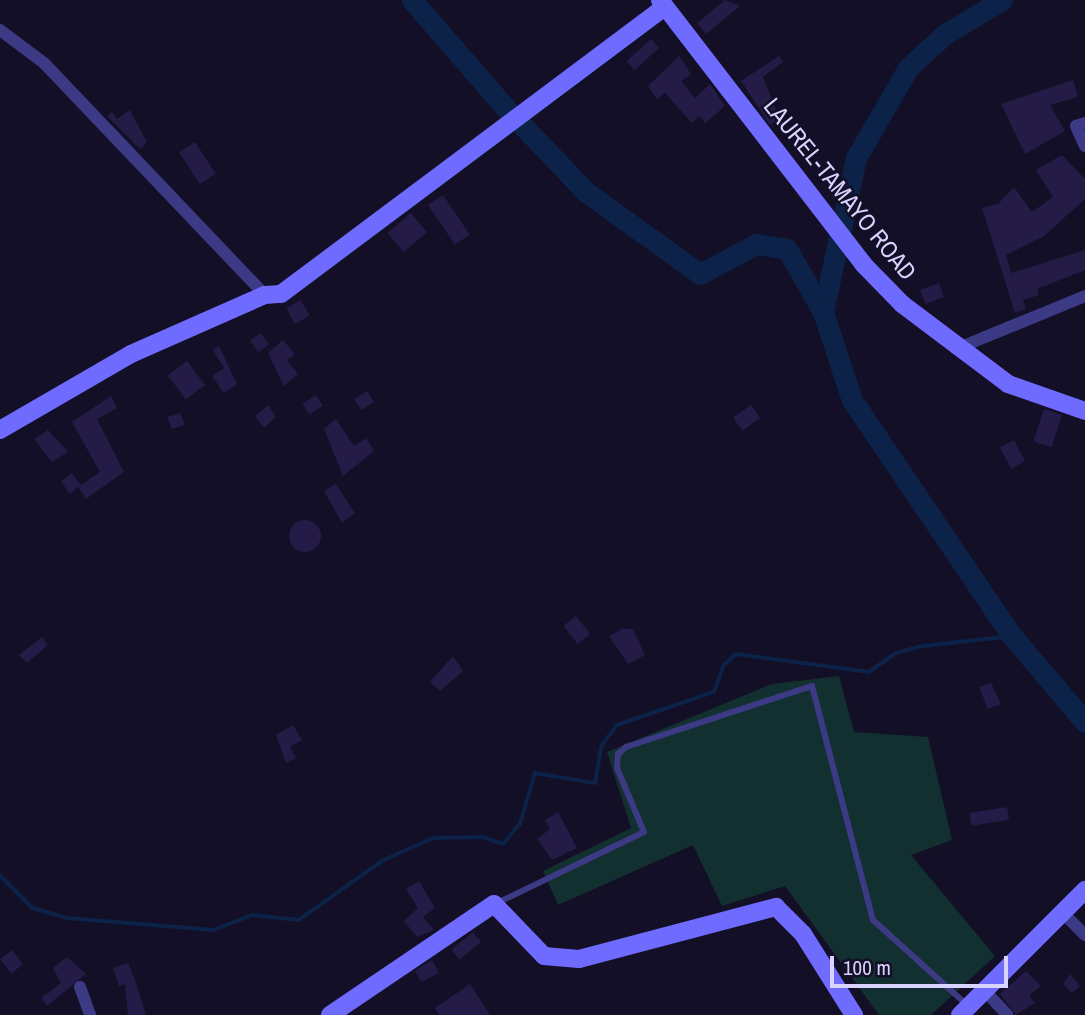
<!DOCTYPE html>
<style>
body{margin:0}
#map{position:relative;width:1085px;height:1015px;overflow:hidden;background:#130f26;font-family:"Archivo Narrow",sans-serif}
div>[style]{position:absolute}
.green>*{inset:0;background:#12302f}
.stream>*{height:3.5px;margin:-1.75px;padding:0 1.75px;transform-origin:1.75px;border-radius:1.75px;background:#0c2248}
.river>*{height:21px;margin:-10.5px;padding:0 10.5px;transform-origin:10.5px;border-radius:10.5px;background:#0c2248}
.building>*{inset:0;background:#241b47;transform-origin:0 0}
.round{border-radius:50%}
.lane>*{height:6px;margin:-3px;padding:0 3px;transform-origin:3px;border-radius:3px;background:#3d3a85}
.street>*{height:12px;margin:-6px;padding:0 6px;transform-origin:6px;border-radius:6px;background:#3d3a85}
.secondary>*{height:18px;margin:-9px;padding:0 9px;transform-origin:9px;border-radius:9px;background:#6f6bff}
span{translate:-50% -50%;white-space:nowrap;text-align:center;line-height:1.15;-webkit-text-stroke:5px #130f26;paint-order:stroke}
.street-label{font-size:24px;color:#d9d4ff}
.scale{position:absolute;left:830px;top:956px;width:178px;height:32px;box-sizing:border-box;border:4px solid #d9d4ff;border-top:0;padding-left:9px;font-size:21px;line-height:24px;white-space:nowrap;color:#d9d4ff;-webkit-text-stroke:5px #130f26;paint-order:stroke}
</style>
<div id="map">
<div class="green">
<div style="clip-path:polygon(839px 676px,854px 732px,928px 737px,952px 840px,911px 855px,995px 956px,931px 1015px,879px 1015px,785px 886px,722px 906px,693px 845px,558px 905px,543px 871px,631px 828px,607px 752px,772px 684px)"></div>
</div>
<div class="stream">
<div style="left:0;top:875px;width:47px;rotate:45deg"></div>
<div style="left:33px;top:908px;width:35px;rotate:16deg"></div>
<div style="left:67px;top:918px;width:147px;rotate:4.7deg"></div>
<div style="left:214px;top:930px;width:41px;rotate:-21.5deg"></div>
<div style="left:252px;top:915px;width:47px;rotate:6.1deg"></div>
<div style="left:299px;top:920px;width:102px;rotate:-35.4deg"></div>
<div style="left:382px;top:861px;width:56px;rotate:-24.3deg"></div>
<div style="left:433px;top:838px;width:49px;rotate:-1.2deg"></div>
<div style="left:482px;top:837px;width:22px;rotate:18deg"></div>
<div style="left:503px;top:844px;width:26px;rotate:-50deg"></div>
<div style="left:520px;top:824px;width:53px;rotate:-73.6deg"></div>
<div style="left:535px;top:773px;width:61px;rotate:9.5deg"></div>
<div style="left:595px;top:783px;width:39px;rotate:-80deg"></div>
<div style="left:602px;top:745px;width:25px;rotate:-53deg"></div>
<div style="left:617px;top:725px;width:102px;rotate:-18.8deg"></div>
<div style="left:714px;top:692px;width:29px;rotate:-70deg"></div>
<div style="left:724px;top:665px;width:16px;rotate:-43deg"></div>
<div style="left:736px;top:654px;width:134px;rotate:7.7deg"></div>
<div style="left:869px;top:672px;width:33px;rotate:-35deg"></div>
<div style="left:896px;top:653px;width:28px;rotate:-15deg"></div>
<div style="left:923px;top:646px;width:90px;rotate:-6.4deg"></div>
</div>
<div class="river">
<div style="left:412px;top:0;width:147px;rotate:49.1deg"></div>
<div style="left:1002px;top:0;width:66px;rotate:149.2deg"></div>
<div style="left:945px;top:34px;width:50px;rotate:137.4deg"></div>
<div style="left:908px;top:68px;width:104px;rotate:120deg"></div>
<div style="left:856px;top:158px;width:157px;rotate:102.1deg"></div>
<div style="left:823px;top:312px;width:93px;rotate:71.8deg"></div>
<div style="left:852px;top:400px;width:285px;rotate:55.9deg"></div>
<div style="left:1012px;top:636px;width:113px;rotate:49.7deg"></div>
<div style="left:523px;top:126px;width:91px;rotate:46.3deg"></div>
<div style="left:586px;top:192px;width:140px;rotate:35.7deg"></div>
<div style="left:700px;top:274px;width:64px;rotate:-28.2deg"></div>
<div style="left:756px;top:244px;width:31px;rotate:9deg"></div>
<div style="left:787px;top:249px;width:73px;rotate:60.3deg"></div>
</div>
<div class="building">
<div style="clip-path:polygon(725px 0,740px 6px,706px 34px,697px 23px)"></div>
<div style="left:651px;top:39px;width:12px;height:33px;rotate:48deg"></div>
<div style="clip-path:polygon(679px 56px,691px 74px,681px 81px,695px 98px,710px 84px,725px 106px,705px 123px,699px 116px,692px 123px,665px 93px,657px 99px,648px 86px)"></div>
<div style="clip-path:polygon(779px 56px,783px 62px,763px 77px,780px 119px,770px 125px,741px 81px)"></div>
<div style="clip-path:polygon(1073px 80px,1078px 97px,1050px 105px,1065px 131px,1025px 154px,1001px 104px)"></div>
<div style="clip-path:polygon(130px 110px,147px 142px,140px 149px,107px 116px,112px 112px,117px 119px)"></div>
<div style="left:195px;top:142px;width:38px;height:19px;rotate:57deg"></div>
<div style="clip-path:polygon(1062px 155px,1085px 179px,1085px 199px,1044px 236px,1006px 255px,1011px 273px,1085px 250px,1085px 270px,1037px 289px,1039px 295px,1023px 300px,1026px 309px,1015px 313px,982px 208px,998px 204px,1014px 187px,1032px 212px,1053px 197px,1036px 170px)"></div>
<div style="left:443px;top:195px;width:48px;height:18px;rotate:56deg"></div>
<div style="left:411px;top:213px;width:25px;height:31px;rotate:50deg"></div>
<div style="left:939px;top:283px;width:15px;height:20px;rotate:70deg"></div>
<div style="left:301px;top:300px;width:18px;height:17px;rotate:61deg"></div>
<div style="left:261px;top:333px;width:14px;height:13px;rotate:56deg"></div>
<div style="clip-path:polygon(283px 340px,295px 354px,287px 360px,298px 374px,284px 386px,268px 353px)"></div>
<div style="clip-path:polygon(219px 346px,237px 384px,224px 393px,212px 376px,224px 368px,213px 350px)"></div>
<div style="left:187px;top:361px;width:30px;height:24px;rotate:53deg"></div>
<div style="left:367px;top:391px;width:13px;height:15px;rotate:58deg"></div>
<div style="left:316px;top:395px;width:13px;height:16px;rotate:58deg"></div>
<div style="clip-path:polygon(111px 396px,117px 408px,97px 419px,124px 472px,86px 499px,78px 487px,100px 472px,72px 422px)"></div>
<div style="clip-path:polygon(268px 405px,276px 417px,264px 428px,255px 416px)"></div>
<div style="left:751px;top:405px;width:16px;height:22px;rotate:55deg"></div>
<div style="left:1044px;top:409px;width:19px;height:34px;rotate:18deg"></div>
<div style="clip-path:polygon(180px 413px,185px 425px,172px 429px,167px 417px)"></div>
<div style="clip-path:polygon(336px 419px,354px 446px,366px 438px,374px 451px,343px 476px,324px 429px)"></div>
<div style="clip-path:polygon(48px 430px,68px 452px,52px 462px,34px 439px)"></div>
<div style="left:1014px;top:440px;width:24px;height:16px;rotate:62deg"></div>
<div style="left:72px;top:473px;width:15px;height:14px;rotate:53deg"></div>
<div style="clip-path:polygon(336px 484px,355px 513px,342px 523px,324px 491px)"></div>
<div class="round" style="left:289px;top:520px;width:32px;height:32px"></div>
<div style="left:576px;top:616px;width:23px;height:16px;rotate:52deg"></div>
<div style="clip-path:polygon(622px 629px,633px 629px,645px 655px,628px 664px,609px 636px)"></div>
<div style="clip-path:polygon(42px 637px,48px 645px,27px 663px,19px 655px)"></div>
<div style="clip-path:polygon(453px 656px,463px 671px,440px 691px,430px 682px)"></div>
<div style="clip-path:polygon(991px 683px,1001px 704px,988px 709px,979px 687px)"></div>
<div style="clip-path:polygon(293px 725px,302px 740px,290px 747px,296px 758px,286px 763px,276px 735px)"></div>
<div style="left:1007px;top:807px;width:13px;height:38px;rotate:81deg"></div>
<div style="clip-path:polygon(558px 812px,577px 848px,552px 860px,537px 839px,550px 829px,545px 820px)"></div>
<div style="clip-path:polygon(419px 881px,435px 908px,423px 917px,434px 930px,417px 937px,404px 921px,418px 908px,406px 889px)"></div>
<div style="left:473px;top:932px;width:13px;height:28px;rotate:51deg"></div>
<div style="left:12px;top:950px;width:18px;height:15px;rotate:52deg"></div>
<div style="clip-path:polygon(67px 957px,86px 974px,47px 1006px,41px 998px,61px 983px,53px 968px)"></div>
<div style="clip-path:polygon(432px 960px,439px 973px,421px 982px,415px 971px)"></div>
<div style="clip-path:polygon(128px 963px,135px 980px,146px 1015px,128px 1015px,125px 984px,119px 986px,113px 968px)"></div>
<div style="clip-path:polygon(1026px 971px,1041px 986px,1029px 996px,1035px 1003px,1016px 1015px,1000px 994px)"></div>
<div style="clip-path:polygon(1070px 974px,1080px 986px,1072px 993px,1063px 984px)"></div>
<div style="clip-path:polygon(470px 984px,490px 1015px,439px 1015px,435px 1008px)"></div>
</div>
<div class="lane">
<div style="left:495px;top:904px;width:165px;rotate:-25.8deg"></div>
<div style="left:644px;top:832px;width:69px;rotate:-112.9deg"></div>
<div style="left:617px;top:768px;width:14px;rotate:-86deg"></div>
<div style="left:618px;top:754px;width:11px;rotate:-41deg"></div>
<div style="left:626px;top:747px;width:196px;rotate:-18.2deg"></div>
<div style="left:812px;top:686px;width:242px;rotate:75.4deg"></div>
<div style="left:873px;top:920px;width:127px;rotate:42.1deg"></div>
</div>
<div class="street">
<div style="left:0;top:30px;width:55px;rotate:36.9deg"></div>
<div style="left:44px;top:63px;width:320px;rotate:46.4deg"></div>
<div style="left:1085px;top:123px;width:9px;rotate:162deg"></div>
<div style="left:1076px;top:126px;width:22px;rotate:66deg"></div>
<div style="left:956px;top:349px;width:139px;rotate:-22.3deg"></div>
<div style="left:1063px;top:913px;width:31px;rotate:45deg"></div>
<div style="left:80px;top:987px;width:30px;rotate:70deg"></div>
<div style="left:985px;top:991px;width:33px;rotate:47deg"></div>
</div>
<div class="secondary">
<div style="left:660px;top:0;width:333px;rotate:52.4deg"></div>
<div style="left:863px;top:264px;width:56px;rotate:45.7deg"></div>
<div style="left:902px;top:304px;width:133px;rotate:37deg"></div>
<div style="left:1008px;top:384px;width:82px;rotate:19.3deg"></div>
<div style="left:0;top:430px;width:151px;rotate:-30.1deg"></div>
<div style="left:131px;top:354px;width:146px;rotate:-23.8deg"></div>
<div style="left:265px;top:295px;width:16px;rotate:-4deg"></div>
<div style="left:281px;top:294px;width:479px;rotate:-36.8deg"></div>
<div style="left:330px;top:1015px;width:198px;rotate:-34.1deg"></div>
<div style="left:494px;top:904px;width:72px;rotate:46.1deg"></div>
<div style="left:544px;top:956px;width:35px;rotate:5deg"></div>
<div style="left:579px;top:959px;width:204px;rotate:-14.8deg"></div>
<div style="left:776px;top:907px;width:38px;rotate:45deg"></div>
<div style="left:803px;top:934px;width:96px;rotate:57.8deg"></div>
<div style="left:960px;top:1015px;width:177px;rotate:-45deg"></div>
</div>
<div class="street-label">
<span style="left:840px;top:189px;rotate:51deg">LAUREL-TAMAYO ROAD</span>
</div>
<div class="scale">100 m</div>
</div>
